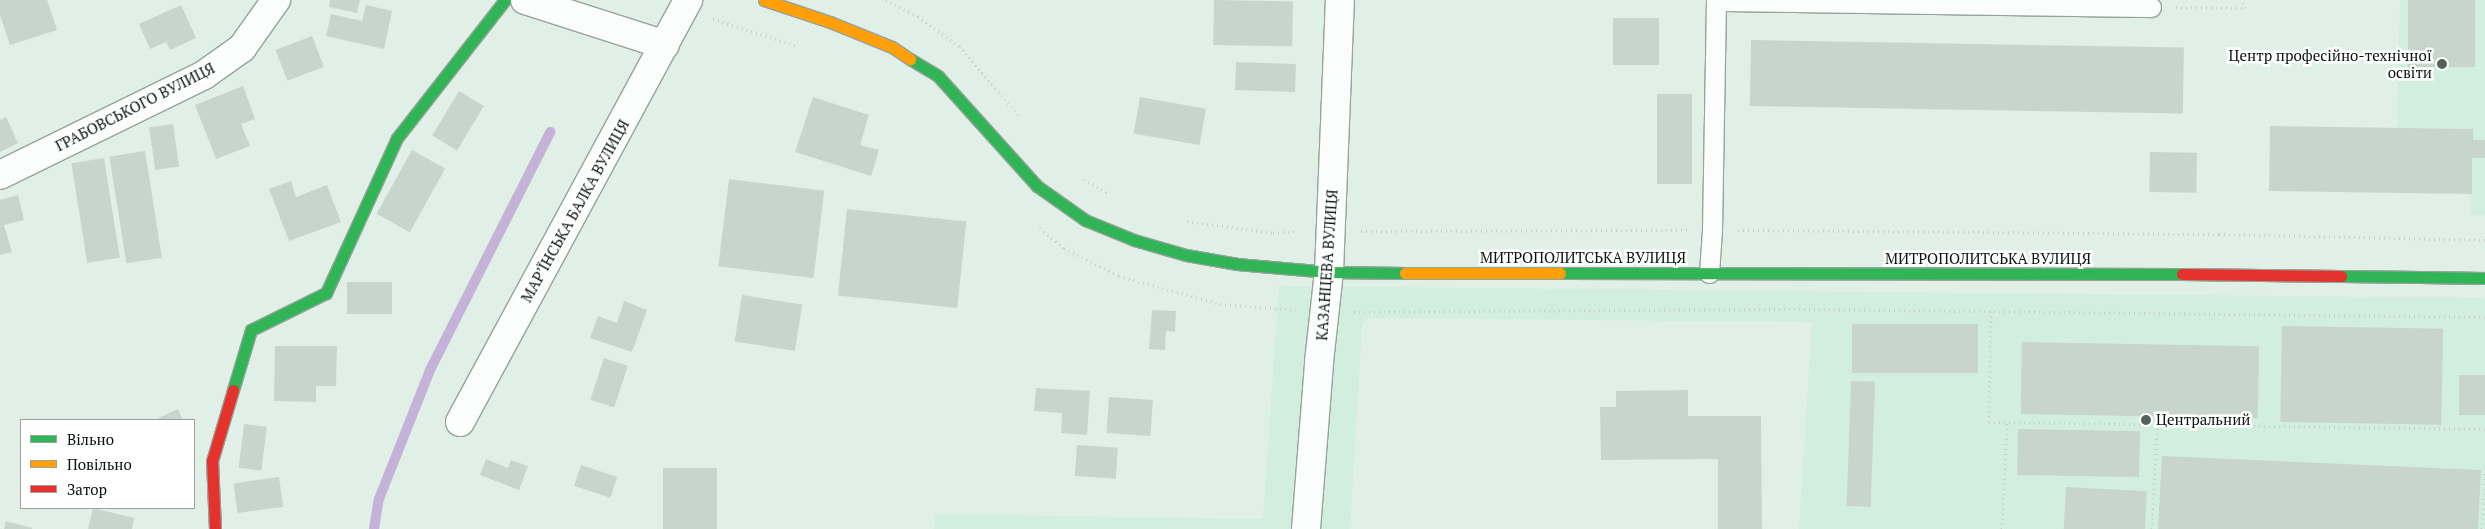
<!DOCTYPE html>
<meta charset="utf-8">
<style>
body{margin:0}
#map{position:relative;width:2485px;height:529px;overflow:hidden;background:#e0f0e7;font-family:"PT Serif",serif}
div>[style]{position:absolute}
.built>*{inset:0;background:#d2eedf}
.stream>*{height:10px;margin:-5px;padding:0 5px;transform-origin:5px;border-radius:5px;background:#c4b2d9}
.building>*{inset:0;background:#c8d5cd;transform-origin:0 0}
.path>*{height:3px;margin-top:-1.5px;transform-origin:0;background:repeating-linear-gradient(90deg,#cbcfcd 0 1px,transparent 0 5px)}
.roads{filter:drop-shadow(1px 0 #96a39c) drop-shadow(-1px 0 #96a39c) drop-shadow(0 1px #96a39c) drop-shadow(0 -1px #96a39c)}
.lane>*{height:19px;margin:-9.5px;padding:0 9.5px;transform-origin:9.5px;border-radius:9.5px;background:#fafdfb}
.street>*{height:28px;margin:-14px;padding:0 14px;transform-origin:14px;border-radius:14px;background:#fafdfb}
.fast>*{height:11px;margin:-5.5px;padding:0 5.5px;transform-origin:5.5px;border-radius:5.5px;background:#30b455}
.slow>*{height:11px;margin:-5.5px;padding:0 5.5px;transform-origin:5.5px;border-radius:5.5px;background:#ff9f0a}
.jam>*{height:11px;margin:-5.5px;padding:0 5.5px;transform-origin:5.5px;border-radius:5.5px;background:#e5322d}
.dots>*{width:14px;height:14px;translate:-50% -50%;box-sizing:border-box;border:2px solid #fff;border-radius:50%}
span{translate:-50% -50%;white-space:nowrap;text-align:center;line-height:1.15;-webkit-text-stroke:5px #fff;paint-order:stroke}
.poi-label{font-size:15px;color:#09130e}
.right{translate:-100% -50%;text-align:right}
.left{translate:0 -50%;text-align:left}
.street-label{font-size:15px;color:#09130e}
.legend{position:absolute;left:20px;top:419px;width:175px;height:90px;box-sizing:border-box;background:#fff;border:1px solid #9da19f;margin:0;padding:6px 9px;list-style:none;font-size:15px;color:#09130e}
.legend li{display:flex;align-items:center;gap:10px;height:25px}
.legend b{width:25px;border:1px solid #9da19f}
</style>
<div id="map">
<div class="built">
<div style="clip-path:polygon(2400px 0,2485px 0,2485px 215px,2471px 215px,2473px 129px,2397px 128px)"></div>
<div style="clip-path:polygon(1279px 286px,2485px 298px,2485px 529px,1799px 529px,1812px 322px,1366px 318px,1362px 326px,1350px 529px,934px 529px,935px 514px,1263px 519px)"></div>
</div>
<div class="stream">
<div style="left:374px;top:529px;width:30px;rotate:-81deg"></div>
<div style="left:379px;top:499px;width:139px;rotate:-68.4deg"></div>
<div style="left:430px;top:370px;width:267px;rotate:-63.2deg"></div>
</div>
<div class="building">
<div style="clip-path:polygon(0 0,47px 0,57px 30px,10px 45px,0 15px)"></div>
<div style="clip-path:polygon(330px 0,360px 0,357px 13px,329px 7px)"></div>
<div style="left:1214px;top:0;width:79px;height:45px;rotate:1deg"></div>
<div style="left:2408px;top:0;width:67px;height:67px"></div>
<div style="clip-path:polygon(181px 5px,196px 38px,170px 50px,166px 42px,150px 49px,139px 24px)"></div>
<div style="clip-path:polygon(366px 5px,392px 11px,384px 49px,326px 36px,331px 14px,362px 21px)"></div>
<div style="left:1613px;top:18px;width:46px;height:47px"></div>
<div style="left:312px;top:36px;width:33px;height:39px;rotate:69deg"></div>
<div style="left:1751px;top:40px;width:433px;height:66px;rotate:1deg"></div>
<div style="left:1236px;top:62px;width:60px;height:28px;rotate:2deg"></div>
<div style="clip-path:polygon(243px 86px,255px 119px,241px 124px,250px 146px,216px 159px,195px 105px)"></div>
<div style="left:459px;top:91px;width:29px;height:52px;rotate:31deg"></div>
<div style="left:1657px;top:94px;width:35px;height:90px"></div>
<div style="clip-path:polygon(813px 97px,869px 115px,860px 145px,879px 150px,871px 176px,795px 152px)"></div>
<div style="left:1140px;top:97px;width:67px;height:37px;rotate:10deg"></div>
<div style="clip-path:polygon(6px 117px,18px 143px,0 152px,0 120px)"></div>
<div style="left:173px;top:124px;width:43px;height:24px;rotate:82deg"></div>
<div style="clip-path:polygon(2270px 126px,2473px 129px,2473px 140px,2485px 140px,2485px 158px,2472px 158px,2472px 194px,2269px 191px)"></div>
<div style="left:412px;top:150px;width:38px;height:73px;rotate:29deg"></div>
<div style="left:145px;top:151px;width:108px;height:36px;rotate:81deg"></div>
<div style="left:2150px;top:152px;width:47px;height:40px;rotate:1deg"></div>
<div style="left:104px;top:158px;width:101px;height:33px;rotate:81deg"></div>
<div style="left:729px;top:179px;width:96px;height:88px;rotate:7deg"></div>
<div style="clip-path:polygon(291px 181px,296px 197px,327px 185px,341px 222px,289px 241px,269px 189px)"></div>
<div style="clip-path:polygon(18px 195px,24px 220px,4px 225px,12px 252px,0 255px,0 200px)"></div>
<div style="left:847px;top:209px;width:120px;height:87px;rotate:6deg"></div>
<div style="left:347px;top:282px;width:45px;height:32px"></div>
<div style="left:742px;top:295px;width:61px;height:47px;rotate:9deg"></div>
<div style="clip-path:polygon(624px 301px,647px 310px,632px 352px,590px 338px,598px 316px,617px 323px)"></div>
<div style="clip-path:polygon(1152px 310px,1176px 311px,1175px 332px,1166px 331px,1165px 350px,1149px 349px)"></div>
<div style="left:1852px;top:324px;width:126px;height:49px"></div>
<div style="left:2282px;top:326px;width:161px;height:96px;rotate:1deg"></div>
<div style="left:2022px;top:342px;width:237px;height:72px;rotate:1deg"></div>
<div style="clip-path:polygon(275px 346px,337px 346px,336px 386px,316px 386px,316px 402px,274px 401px)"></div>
<div style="left:604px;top:358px;width:25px;height:44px;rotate:18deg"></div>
<div style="left:2459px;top:375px;width:26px;height:40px"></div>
<div style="left:1851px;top:381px;width:24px;height:125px;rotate:2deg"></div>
<div style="clip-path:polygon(1036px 388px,1090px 391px,1087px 435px,1061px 433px,1062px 413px,1034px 411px)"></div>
<div style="clip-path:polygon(1688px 390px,1688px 416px,1761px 416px,1762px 529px,1718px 529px,1718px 459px,1601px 460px,1600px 407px,1616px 407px,1616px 391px)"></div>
<div style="left:1109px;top:397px;width:44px;height:36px;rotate:4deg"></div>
<div style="clip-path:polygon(178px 409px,183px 420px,154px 420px)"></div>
<div style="left:244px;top:424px;width:23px;height:44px;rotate:7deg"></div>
<div style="left:2018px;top:429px;width:122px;height:46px;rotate:1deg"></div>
<div style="left:1077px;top:445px;width:41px;height:31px;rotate:4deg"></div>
<div style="clip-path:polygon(2162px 456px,2481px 470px,2478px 529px,2158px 529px)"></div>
<div style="clip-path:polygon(486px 459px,508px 468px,511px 460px,528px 466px,519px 490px,480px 475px)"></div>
<div style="left:581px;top:465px;width:38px;height:22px;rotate:18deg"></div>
<div style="left:663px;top:468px;width:54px;height:61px"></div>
<div style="left:279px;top:477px;width:30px;height:46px;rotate:82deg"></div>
<div style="left:2066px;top:487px;width:81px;height:42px;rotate:3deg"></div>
<div style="clip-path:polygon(93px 508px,134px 518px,132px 529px,88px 529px)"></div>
<div style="clip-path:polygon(6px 521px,32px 528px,32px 529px,4px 529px)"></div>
</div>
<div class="path">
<div style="left:886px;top:0;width:36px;rotate:27deg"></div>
<div style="left:918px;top:16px;width:51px;rotate:36.2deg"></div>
<div style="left:959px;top:46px;width:95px;rotate:49.3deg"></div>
<div style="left:2176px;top:7px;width:69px;rotate:0.8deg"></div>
<div style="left:2245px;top:8px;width:9px;rotate:-111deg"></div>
<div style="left:713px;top:19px;width:89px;rotate:17.6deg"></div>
<div style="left:1084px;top:179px;width:29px;rotate:31deg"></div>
<div style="left:1187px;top:221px;width:87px;rotate:7.9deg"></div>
<div style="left:1273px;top:233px;width:25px;rotate:-5deg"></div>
<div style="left:1040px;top:228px;width:31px;rotate:40deg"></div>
<div style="left:1064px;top:248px;width:62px;rotate:27deg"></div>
<div style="left:1119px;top:276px;width:105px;rotate:15.5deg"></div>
<div style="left:1220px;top:304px;width:76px;rotate:4.5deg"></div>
<div style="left:1738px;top:230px;width:481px;rotate:0.5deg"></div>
<div style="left:2219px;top:234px;width:266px;rotate:1.3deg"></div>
<div style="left:1361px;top:231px;width:326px;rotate:-0.2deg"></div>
<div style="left:1991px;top:311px;width:111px;rotate:91deg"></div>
<div style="left:1989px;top:422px;width:496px;rotate:0.8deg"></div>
<div style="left:1354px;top:312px;width:445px;rotate:-0.4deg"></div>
<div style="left:1799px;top:309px;width:686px;rotate:0.67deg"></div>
<div style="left:2002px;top:529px;width:106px;rotate:-87.3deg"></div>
<div style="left:2152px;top:529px;width:104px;rotate:-87.2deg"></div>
<div style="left:2482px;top:529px;width:63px;rotate:-87.3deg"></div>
</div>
<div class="roads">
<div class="lane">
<div style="left:1716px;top:1px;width:435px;rotate:0.8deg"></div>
<div style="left:1709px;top:273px;width:43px;rotate:-86deg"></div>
<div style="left:1712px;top:230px;width:230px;rotate:-89deg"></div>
</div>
<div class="street">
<div style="left:525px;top:0;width:147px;rotate:17.8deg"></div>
<div style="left:0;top:175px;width:227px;rotate:-26.1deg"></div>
<div style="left:204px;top:75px;width:47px;rotate:-35.4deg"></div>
<div style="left:242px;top:48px;width:59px;rotate:-54.7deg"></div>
<div style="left:460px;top:422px;width:480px;rotate:-61.6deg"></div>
<div style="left:1306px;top:529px;width:168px;rotate:-85.5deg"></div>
<div style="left:1319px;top:362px;width:91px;rotate:-83.7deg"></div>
<div style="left:1329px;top:272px;width:272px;rotate:-87.7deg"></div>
</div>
<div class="fast">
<div style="left:910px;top:59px;width:33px;rotate:31deg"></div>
<div style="left:938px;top:76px;width:148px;rotate:48deg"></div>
<div style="left:1037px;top:186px;width:59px;rotate:35.3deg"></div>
<div style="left:1085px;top:220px;width:53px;rotate:22.2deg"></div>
<div style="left:1134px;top:240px;width:54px;rotate:16.1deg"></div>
<div style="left:1186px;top:255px;width:52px;rotate:10deg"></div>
<div style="left:1237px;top:264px;width:92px;rotate:5deg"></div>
<div style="left:1329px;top:272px;width:76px;rotate:0.8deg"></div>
<div style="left:1560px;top:273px;width:622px;rotate:0.09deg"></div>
<div style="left:2341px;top:276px;width:144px;rotate:0.8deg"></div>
<div style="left:233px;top:390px;width:63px;rotate:-73.3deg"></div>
<div style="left:251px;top:330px;width:84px;rotate:-26.3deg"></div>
<div style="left:326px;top:293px;width:170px;rotate:-65.4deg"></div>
<div style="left:397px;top:138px;width:175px;rotate:-52deg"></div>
</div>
<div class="slow">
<div style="left:764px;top:0;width:70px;rotate:18.4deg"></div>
<div style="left:830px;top:22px;width:67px;rotate:22deg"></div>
<div style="left:892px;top:47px;width:22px;rotate:34deg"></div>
<div style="left:1405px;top:273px;width:155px"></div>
</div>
<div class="jam">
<div style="left:2182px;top:274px;width:159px;rotate:0.7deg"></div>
<div style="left:215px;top:529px;width:68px;rotate:-92.5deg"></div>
<div style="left:212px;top:461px;width:74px;rotate:-73.5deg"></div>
</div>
</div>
<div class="dots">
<div style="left:2442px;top:64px;background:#54605a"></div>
<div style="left:2146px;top:420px;background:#54605a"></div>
</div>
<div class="poi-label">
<span class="right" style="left:2432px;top:64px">Центр професійно-технічної<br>освіти</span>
<span class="left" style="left:2156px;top:420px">Центральний</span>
</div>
<div class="street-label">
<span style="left:135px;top:107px;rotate:-27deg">ГРАБОВСЬКОГО ВУЛИЦЯ</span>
<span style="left:575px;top:211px;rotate:-61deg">МАР’ЇНСЬКА БАЛКА ВУЛИЦЯ</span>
<span style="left:1583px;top:258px">МИТРОПОЛИТСЬКА ВУЛИЦЯ</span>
<span style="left:1988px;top:259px">МИТРОПОЛИТСЬКА ВУЛИЦЯ</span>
<span style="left:1327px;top:265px;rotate:-86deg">КАЗАНЦЕВА ВУЛИЦЯ</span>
</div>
<ul class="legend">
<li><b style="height:6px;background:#30b455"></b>Вільно</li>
<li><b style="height:6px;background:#ff9f0a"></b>Повільно</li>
<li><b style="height:6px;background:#e5322d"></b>Затор</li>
</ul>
</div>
